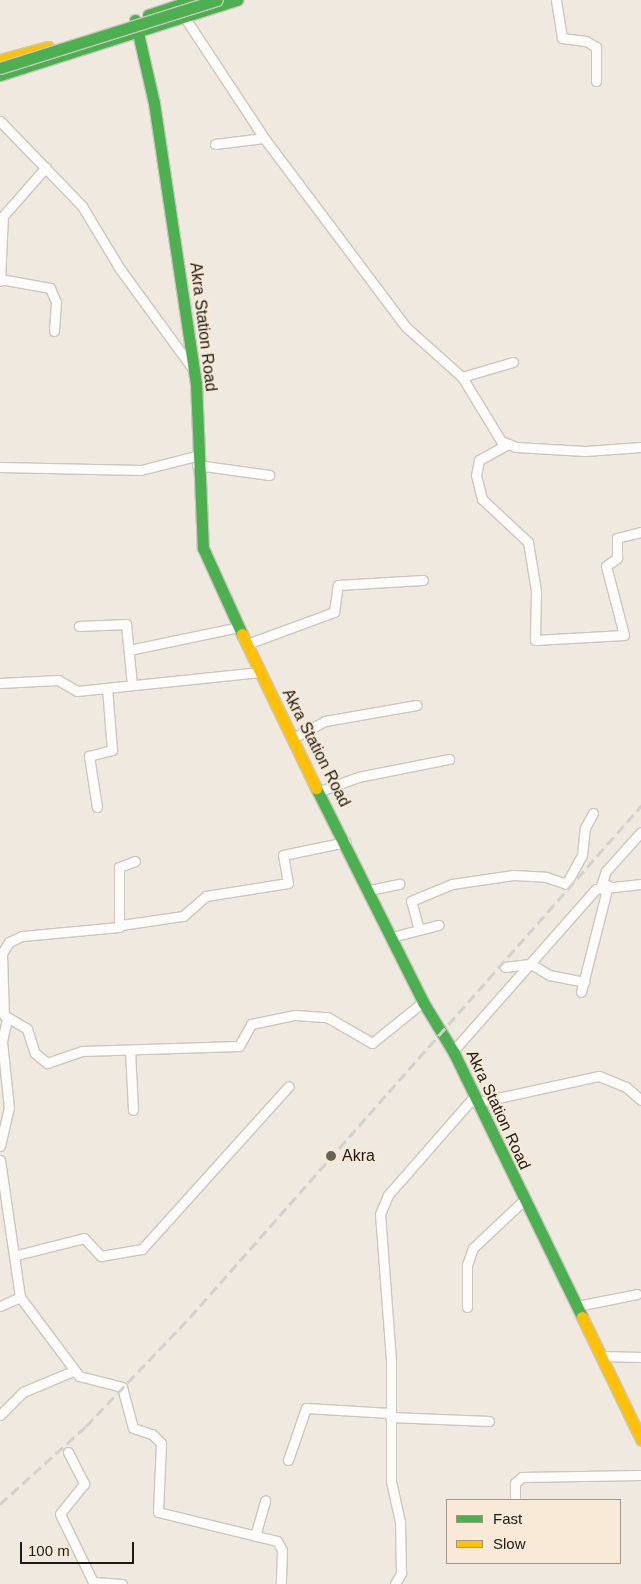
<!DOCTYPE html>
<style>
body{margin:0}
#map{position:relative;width:641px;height:1584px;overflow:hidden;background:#f0e9df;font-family:Helvetica,sans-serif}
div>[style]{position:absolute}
.roads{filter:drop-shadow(1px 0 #ccc6bf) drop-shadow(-1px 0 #ccc6bf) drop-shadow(0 1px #ccc6bf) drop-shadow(0 -1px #ccc6bf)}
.street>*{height:9px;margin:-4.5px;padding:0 4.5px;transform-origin:4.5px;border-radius:4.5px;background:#fdfcfa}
.fast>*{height:11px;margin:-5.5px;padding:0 5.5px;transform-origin:5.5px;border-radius:5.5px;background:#4caf50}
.slow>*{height:11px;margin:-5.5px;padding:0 5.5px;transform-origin:5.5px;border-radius:5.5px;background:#ffc107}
.rail>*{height:2.5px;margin-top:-1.25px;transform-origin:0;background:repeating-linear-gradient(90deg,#d3d1ce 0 10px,transparent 0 15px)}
.bridges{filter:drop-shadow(1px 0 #ccc6bf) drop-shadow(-1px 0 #ccc6bf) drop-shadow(0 1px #ccc6bf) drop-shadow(0 -1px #ccc6bf)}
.fast-bridge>*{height:11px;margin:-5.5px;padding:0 5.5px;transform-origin:5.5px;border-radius:5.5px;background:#4caf50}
.dots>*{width:14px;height:14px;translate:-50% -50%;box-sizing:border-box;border:2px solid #f8ead7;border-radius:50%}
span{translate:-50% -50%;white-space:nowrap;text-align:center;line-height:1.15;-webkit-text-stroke:4px #f8ead7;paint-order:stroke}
.street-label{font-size:16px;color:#1e1913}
.poi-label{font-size:16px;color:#1e1913}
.left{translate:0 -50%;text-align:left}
.legend{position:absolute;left:446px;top:1499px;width:175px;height:65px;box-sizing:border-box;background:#f8ead7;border:1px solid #a19689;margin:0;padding:6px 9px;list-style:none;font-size:15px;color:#1e1913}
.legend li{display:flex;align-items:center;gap:10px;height:25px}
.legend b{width:25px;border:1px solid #a19689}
.scale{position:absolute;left:20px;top:1542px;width:114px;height:22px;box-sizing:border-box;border:2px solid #1e1913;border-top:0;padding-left:6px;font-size:15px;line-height:18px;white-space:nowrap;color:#1e1913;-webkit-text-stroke:4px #f8ead7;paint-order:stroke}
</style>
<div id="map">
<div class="roads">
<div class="street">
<div style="left:556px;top:0;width:38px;rotate:81deg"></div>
<div style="left:562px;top:38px;width:24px;rotate:7deg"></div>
<div style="left:586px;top:41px;width:12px;rotate:31deg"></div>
<div style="left:596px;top:47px;width:34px;rotate:90deg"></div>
<div style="left:185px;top:18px;width:144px;rotate:56.6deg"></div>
<div style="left:264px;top:138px;width:236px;rotate:53.1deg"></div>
<div style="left:406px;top:327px;width:75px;rotate:41.8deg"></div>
<div style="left:462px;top:377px;width:75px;rotate:58.6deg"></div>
<div style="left:501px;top:441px;width:16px;rotate:22deg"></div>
<div style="left:516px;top:447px;width:69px;rotate:3.3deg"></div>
<div style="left:585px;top:451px;width:56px;rotate:-4.1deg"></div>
<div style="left:0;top:121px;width:118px;rotate:46deg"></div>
<div style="left:82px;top:206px;width:74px;rotate:58.9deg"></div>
<div style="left:120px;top:269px;width:124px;rotate:53.9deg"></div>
<div style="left:215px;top:144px;width:49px;rotate:-7deg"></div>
<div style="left:0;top:279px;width:51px;rotate:10.2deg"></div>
<div style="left:50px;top:288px;width:15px;rotate:67deg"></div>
<div style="left:56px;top:302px;width:29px;rotate:94deg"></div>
<div style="left:0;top:281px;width:65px;rotate:-87.4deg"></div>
<div style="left:3px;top:216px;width:65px;rotate:-48.7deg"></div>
<div style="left:462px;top:377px;width:53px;rotate:-16.4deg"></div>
<div style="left:508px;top:444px;width:33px;rotate:151deg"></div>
<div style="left:479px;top:460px;width:15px;rotate:101deg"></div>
<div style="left:476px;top:475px;width:25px;rotate:76deg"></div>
<div style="left:482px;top:499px;width:63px;rotate:43.1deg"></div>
<div style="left:528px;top:542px;width:50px;rotate:80.7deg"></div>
<div style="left:536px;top:591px;width:49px;rotate:91.2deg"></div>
<div style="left:535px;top:640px;width:89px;rotate:-3.2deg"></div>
<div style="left:624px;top:635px;width:71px;rotate:-104.6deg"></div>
<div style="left:606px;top:566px;width:14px;rotate:-36deg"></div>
<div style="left:617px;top:558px;width:20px;rotate:-90deg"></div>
<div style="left:617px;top:538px;width:25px;rotate:-14deg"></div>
<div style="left:197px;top:465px;width:73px;rotate:7.9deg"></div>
<div style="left:0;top:467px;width:141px;rotate:1.2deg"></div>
<div style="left:141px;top:470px;width:57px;rotate:-14.3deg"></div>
<div style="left:79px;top:626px;width:47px;rotate:-2.4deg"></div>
<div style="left:126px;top:624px;width:61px;rotate:84.4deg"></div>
<div style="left:247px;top:644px;width:93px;rotate:-20.2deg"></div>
<div style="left:334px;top:612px;width:27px;rotate:-82deg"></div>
<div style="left:338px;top:585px;width:85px;rotate:-3.4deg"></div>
<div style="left:129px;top:650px;width:112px;rotate:-11.8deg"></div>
<div style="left:0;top:683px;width:58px;rotate:-3deg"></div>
<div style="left:58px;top:680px;width:22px;rotate:30deg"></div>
<div style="left:77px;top:691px;width:184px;rotate:-5.9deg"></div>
<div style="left:293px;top:738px;width:36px;rotate:-28deg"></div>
<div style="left:325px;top:721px;width:93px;rotate:-9.9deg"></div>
<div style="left:320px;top:791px;width:40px;rotate:-20.2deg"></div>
<div style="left:358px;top:777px;width:93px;rotate:-11.2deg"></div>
<div style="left:97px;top:807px;width:52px;rotate:-98.9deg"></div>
<div style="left:89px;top:756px;width:24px;rotate:-15deg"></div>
<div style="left:112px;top:750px;width:62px;rotate:-94.6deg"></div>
<div style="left:135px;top:861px;width:17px;rotate:159deg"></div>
<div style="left:119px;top:867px;width:60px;rotate:90deg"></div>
<div style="left:119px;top:927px;width:97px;rotate:174.7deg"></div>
<div style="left:22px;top:936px;width:14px;rotate:155deg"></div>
<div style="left:9px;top:942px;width:13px;rotate:122deg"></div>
<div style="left:2px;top:953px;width:62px;rotate:88.2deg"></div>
<div style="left:4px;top:1015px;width:27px;rotate:31deg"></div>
<div style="left:27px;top:1029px;width:25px;rotate:72deg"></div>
<div style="left:35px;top:1053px;width:16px;rotate:40deg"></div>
<div style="left:47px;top:1063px;width:37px;rotate:-19deg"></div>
<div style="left:82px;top:1051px;width:157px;rotate:-1.8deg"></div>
<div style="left:239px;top:1046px;width:25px;rotate:-61deg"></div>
<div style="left:251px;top:1024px;width:45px;rotate:-11.6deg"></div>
<div style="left:295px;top:1015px;width:32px;rotate:4deg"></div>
<div style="left:327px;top:1017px;width:52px;rotate:30deg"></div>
<div style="left:372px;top:1043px;width:65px;rotate:-38.8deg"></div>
<div style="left:601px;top:886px;width:16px;rotate:-72deg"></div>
<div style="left:606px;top:871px;width:52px;rotate:-48.1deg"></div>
<div style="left:370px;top:890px;width:30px;rotate:-12deg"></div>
<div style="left:121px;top:925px;width:63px;rotate:-8.3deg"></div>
<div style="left:183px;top:916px;width:30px;rotate:-41deg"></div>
<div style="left:206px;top:896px;width:83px;rotate:-9deg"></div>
<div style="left:288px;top:883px;width:28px;rotate:-100deg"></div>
<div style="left:283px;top:855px;width:64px;rotate:-11.7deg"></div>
<div style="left:419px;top:930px;width:30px;rotate:-105deg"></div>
<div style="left:411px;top:901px;width:44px;rotate:-22.5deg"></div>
<div style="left:452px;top:884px;width:62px;rotate:-8.4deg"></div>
<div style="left:513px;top:875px;width:33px;rotate:3deg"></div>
<div style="left:546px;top:877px;width:21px;rotate:19deg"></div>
<div style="left:566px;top:884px;width:33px;rotate:-61deg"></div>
<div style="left:582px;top:855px;width:27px;rotate:-84deg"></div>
<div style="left:585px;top:828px;width:17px;rotate:-62deg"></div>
<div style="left:392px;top:937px;width:48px;rotate:-14.6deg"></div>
<div style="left:505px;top:967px;width:26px;rotate:-7deg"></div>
<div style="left:531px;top:964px;width:21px;rotate:31deg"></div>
<div style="left:549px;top:975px;width:36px;rotate:11deg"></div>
<div style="left:581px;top:992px;width:110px;rotate:-75.8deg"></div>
<div style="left:130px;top:1050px;width:60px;rotate:87.1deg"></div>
<div style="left:453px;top:1051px;width:216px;rotate:-48.6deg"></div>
<div style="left:596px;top:889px;width:45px;rotate:-6.3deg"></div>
<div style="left:475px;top:1103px;width:127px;rotate:-12.3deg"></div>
<div style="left:599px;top:1076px;width:29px;rotate:22deg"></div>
<div style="left:626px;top:1087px;width:20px;rotate:41deg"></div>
<div style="left:0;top:1146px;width:39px;rotate:-77deg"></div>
<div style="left:9px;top:1108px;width:67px;rotate:-96deg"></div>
<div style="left:2px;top:1041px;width:22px;rotate:-77deg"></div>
<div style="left:0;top:1160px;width:138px;rotate:81.7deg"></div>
<div style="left:20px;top:1297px;width:99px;rotate:53.2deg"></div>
<div style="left:79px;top:1376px;width:44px;rotate:14.3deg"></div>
<div style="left:122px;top:1387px;width:42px;rotate:75deg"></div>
<div style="left:133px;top:1428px;width:20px;rotate:18deg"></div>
<div style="left:152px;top:1434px;width:13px;rotate:45deg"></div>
<div style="left:161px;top:1443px;width:69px;rotate:92.5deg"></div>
<div style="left:158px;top:1512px;width:122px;rotate:13.7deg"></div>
<div style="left:277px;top:1541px;width:10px;rotate:61deg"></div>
<div style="left:282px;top:1550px;width:34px;rotate:92deg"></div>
<div style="left:17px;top:1255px;width:69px;rotate:-14.2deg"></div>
<div style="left:84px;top:1238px;width:25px;rotate:47deg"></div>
<div style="left:101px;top:1256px;width:42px;rotate:-9.7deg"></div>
<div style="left:142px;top:1249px;width:219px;rotate:-48deg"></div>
<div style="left:0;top:1306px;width:22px;rotate:-24deg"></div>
<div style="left:577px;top:1306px;width:61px;rotate:-11.3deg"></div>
<div style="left:467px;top:1307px;width:42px;rotate:-90deg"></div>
<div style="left:467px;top:1265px;width:18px;rotate:-71deg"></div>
<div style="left:473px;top:1248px;width:70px;rotate:-43.3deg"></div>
<div style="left:600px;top:1356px;width:41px;rotate:1.4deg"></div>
<div style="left:0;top:1415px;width:33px;rotate:-45deg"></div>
<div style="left:23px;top:1392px;width:54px;rotate:-22.8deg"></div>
<div style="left:390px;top:1417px;width:99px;rotate:2.3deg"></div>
<div style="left:68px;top:1452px;width:36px;rotate:63deg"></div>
<div style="left:84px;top:1484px;width:38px;rotate:129deg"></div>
<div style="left:60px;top:1514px;width:76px;rotate:64.1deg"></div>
<div style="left:93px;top:1582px;width:29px;rotate:4deg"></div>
<div style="left:288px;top:1460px;width:55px;rotate:-70.9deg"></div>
<div style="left:306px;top:1408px;width:84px;rotate:3.4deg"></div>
<div style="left:515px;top:1500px;width:17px;rotate:-90deg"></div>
<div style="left:515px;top:1483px;width:9px;rotate:-41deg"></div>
<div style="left:522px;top:1477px;width:119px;rotate:-1deg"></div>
<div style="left:255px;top:1536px;width:37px;rotate:-74deg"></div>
<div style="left:395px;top:1584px;width:13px;rotate:-61deg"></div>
<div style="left:401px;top:1573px;width:51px;rotate:-91.1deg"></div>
<div style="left:400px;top:1522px;width:42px;rotate:-102.4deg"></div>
<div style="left:391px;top:1481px;width:121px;rotate:-90deg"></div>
<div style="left:391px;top:1360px;width:146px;rotate:-94.3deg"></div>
<div style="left:380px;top:1214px;width:21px;rotate:-67deg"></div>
<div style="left:388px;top:1195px;width:129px;rotate:-48.8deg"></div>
</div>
<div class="fast">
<div style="left:148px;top:15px;width:47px;rotate:-18.4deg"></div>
<div style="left:135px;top:20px;width:85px;rotate:77.1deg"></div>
<div style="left:154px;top:103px;width:283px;rotate:81.5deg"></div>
<div style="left:196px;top:383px;width:165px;rotate:87.6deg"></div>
<div style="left:203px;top:548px;width:94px;rotate:65.6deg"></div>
<div style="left:0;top:75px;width:249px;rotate:-17.6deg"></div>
<div style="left:316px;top:788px;width:239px;rotate:63.4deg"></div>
<div style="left:423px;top:1002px;width:60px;rotate:58.7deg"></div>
<div style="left:454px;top:1053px;width:293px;rotate:64.1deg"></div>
</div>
<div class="slow">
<div style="left:0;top:60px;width:50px;rotate:-15.2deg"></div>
<div style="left:242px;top:634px;width:171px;rotate:64.3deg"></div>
<div style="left:582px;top:1317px;width:136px;rotate:64.2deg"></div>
</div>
</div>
<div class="rail">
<div style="left:0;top:1504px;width:116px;rotate:-42.2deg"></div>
<div style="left:86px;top:1426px;width:151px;rotate:-46.3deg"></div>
<div style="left:190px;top:1317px;width:682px;rotate:-48.57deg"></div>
</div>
<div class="bridges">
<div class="fast-bridge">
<div style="left:0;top:68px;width:227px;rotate:-17.4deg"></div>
</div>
</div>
<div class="dots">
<div style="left:331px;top:1156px;background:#68625a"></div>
</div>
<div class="street-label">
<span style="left:203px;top:327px;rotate:83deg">Akra Station Road</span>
<span style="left:316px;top:748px;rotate:63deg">Akra Station Road</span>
<span style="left:498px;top:1110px;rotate:65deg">Akra Station Road</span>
</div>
<div class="poi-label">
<span class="left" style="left:342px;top:1156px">Akra</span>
</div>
<ul class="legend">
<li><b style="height:6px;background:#4caf50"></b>Fast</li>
<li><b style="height:6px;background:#ffc107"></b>Slow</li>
</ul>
<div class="scale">100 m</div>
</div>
